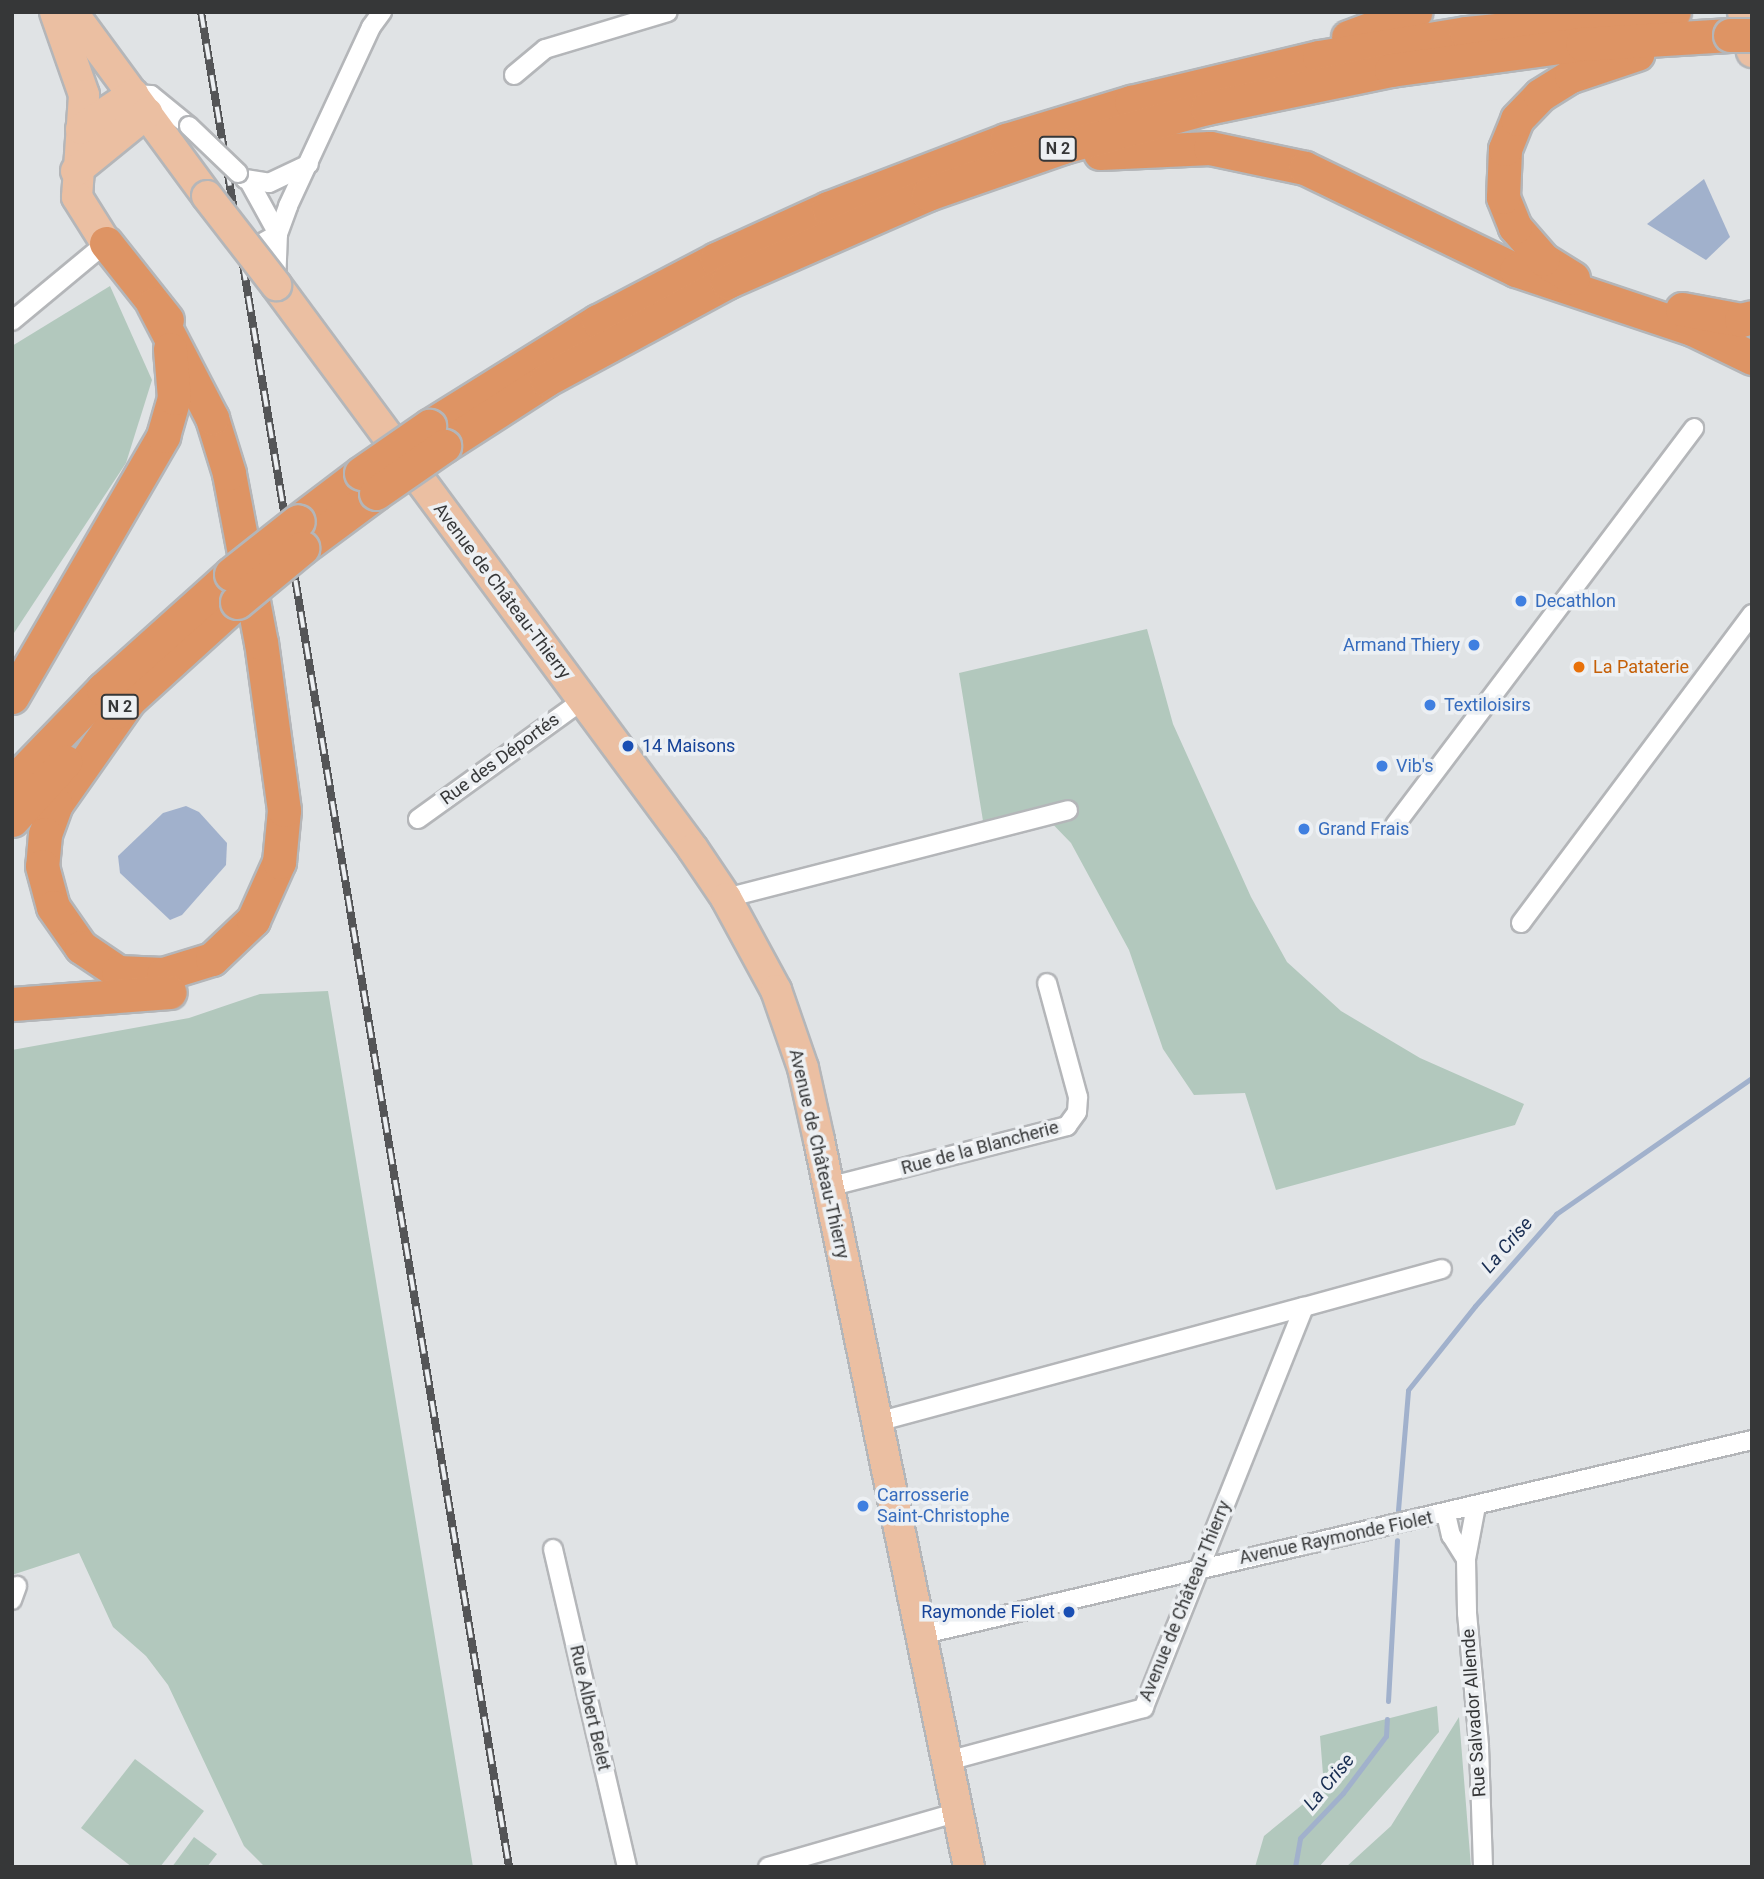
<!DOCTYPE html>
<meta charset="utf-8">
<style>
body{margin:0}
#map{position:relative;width:1764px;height:1879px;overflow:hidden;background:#e0e3e5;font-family:Roboto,sans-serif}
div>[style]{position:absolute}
.green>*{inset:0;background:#b2c8bd}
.water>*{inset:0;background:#a1b1cc}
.stream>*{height:5px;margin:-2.5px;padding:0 2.5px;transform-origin:2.5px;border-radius:2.5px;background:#a1b1cc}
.roads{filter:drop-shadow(2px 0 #b4b6b9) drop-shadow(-2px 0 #b4b6b9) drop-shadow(0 2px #b4b6b9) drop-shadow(0 -2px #b4b6b9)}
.street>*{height:18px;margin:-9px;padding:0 9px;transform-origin:9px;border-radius:9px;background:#fff}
.primary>*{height:30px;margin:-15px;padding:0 15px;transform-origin:15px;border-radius:15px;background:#ebbfa2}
.highway>*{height:33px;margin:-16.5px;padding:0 16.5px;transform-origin:16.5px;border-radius:16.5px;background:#de9464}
.rail>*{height:8px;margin-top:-4px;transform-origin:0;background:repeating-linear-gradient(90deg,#edf0f3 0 16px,#545557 0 32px);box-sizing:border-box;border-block:2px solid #545557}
.bridges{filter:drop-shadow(2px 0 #b4b6b9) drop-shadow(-2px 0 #b4b6b9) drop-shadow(0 2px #b4b6b9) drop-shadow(0 -2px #b4b6b9)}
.street-bridge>*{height:18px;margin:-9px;padding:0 9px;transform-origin:9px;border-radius:9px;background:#fff}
.primary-bridge>*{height:30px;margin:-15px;padding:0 15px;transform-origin:15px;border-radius:15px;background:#ebbfa2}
.highway-bridge>*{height:33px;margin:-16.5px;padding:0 16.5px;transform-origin:16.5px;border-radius:16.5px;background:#de9464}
.dots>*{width:19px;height:19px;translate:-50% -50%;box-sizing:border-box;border:4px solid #edf0f3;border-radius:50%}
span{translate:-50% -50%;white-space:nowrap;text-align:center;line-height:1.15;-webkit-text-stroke:7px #edf0f3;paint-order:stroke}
.shield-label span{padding:2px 5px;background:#edf0f3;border:2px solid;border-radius:5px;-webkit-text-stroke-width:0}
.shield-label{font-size:16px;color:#363738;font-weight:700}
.street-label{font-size:18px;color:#363738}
.shop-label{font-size:18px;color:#366cbe}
.left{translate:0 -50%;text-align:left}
.right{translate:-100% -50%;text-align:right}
.food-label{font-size:18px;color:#c56008}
.transit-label{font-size:18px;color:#164399}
.water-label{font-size:19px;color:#172c51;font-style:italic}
.frame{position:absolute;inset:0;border:14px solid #363738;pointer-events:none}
</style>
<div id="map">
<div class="green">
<div style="clip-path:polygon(110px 286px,152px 380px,126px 463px,12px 636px,12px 346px)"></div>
<div style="clip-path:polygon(1147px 629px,1173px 724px,1251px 897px,1287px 962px,1341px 1011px,1420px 1058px,1524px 1104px,1515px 1125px,1276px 1190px,1245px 1093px,1194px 1095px,1163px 1049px,1129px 950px,1071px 843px,1041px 812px,984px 827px,959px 673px)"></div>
<div style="clip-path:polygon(328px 991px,473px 1867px,265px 1867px,244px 1846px,168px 1685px,146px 1656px,113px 1627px,79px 1553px,12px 1575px,12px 1050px,189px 1018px,260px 994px)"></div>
<div style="clip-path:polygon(1437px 1706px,1439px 1732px,1319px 1867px,1255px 1867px,1264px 1836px,1324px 1787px,1320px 1736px)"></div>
<div style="clip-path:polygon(1459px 1717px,1471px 1867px,1346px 1867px,1391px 1826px)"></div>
<div style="clip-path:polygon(135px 1759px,204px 1811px,160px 1867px,132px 1867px,81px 1828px)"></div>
<div style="clip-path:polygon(194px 1837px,217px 1854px,207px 1867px,172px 1867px)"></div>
</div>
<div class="water">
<div style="clip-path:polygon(1704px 179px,1730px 237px,1706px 260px,1647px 224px)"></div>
<div style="clip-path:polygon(186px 806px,199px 812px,227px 843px,226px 865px,182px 915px,170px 920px,120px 873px,118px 856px,163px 813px)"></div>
</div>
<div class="stream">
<div style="left:1398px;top:1510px;width:120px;rotate:-85.2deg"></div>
<div style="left:1408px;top:1390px;width:107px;rotate:-51.4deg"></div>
<div style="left:1475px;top:1306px;width:123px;rotate:-48.6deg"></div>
<div style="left:1556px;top:1214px;width:239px;rotate:-34.8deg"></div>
<div style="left:1388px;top:1701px;width:161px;rotate:-86.8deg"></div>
<div style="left:1295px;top:1867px;width:29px;rotate:-80deg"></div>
<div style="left:1300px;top:1838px;width:62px;rotate:-46.3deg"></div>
<div style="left:1343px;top:1793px;width:71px;rotate:-53deg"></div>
<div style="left:1386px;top:1736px;width:17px;rotate:-87deg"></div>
</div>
<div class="roads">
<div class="street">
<div style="left:514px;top:75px;width:40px;rotate:-40deg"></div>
<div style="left:545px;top:49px;width:128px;rotate:-16.7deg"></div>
<div style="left:133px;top:94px;width:18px;rotate:3deg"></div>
<div style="left:151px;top:95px;width:49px;rotate:39.2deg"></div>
<div style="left:245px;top:179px;width:24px;rotate:9deg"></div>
<div style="left:269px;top:183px;width:44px;rotate:-25.4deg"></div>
<div style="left:249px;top:250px;width:33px;rotate:-29deg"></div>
<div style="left:278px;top:234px;width:58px;rotate:-118.8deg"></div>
<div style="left:276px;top:285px;width:51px;rotate:-87.8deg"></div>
<div style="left:278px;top:234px;width:30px;rotate:-70deg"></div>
<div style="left:288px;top:206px;width:197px;rotate:-65.1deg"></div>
<div style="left:371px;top:27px;width:19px;rotate:-54deg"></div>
<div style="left:12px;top:321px;width:122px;rotate:-39.7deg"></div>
<div style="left:418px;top:819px;width:203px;rotate:-35.8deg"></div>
<div style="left:1395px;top:825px;width:497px;rotate:-53deg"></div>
<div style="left:726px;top:898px;width:353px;rotate:-14.4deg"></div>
<div style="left:1521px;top:923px;width:386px;rotate:-53.2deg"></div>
<div style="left:828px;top:1187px;width:247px;rotate:-14.3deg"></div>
<div style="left:1067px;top:1126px;width:17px;rotate:-54deg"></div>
<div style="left:1077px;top:1112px;width:15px;rotate:-86deg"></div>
<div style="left:1078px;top:1097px;width:118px;rotate:-105.2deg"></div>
<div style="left:1304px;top:1307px;width:143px;rotate:-15.4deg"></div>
<div style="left:877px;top:1422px;width:442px;rotate:-15.1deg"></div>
<div style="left:1304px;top:1307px;width:432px;rotate:111.8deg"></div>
<div style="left:1144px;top:1708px;width:204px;rotate:164.9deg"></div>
<div style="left:1476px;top:1506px;width:54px;rotate:100.7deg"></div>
<div style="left:1466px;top:1559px;width:54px;rotate:88.9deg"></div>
<div style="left:1467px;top:1613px;width:134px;rotate:84.8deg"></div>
<div style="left:1479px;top:1746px;width:121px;rotate:88.1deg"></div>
<div style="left:1446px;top:1514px;width:22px;rotate:77deg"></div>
<div style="left:1451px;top:1535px;width:28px;rotate:58deg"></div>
<div style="left:553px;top:1549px;width:326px;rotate:76.9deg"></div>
<div style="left:12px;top:1600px;width:15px;rotate:-70deg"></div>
<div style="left:920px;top:1635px;width:855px;rotate:-13.19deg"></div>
<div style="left:768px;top:1867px;width:198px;rotate:-16.1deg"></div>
</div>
<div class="primary">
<div style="left:55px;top:12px;width:88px;rotate:70.7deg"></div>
<div style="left:84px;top:95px;width:102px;rotate:93.9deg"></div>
<div style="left:77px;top:197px;width:54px;rotate:57.8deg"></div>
<div style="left:72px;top:12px;width:228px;rotate:53.7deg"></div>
<div style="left:1743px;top:12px;width:41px;rotate:77.3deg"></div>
<div style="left:81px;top:129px;width:63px;rotate:-33.9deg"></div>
<div style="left:76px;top:171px;width:92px;rotate:-39.2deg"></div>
<div style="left:276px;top:285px;width:701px;rotate:53.52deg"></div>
<div style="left:693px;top:849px;width:59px;rotate:56deg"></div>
<div style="left:726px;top:898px;width:105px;rotate:61.5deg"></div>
<div style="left:776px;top:990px;width:83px;rotate:70.9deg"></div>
<div style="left:803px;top:1068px;width:74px;rotate:77.5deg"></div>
<div style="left:819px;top:1140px;width:742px;rotate:78.34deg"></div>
</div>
<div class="highway">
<div style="left:1348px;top:37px;width:72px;rotate:-20.5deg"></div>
<div style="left:1100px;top:153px;width:110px;rotate:-2.6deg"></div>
<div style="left:1210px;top:148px;width:97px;rotate:11.9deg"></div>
<div style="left:1305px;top:168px;width:234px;rotate:25.8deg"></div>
<div style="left:1516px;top:270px;width:186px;rotate:18.5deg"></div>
<div style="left:1692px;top:329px;width:67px;rotate:25.8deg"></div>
<div style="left:106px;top:243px;width:98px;rotate:51.6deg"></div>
<div style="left:1573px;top:278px;width:36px;rotate:-148deg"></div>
<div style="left:1543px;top:259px;width:43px;rotate:-131.2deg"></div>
<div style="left:1515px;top:227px;width:32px;rotate:-112deg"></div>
<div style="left:1503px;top:197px;width:48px;rotate:-87.6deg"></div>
<div style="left:1505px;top:149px;width:32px;rotate:-68deg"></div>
<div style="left:1517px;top:119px;width:33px;rotate:-46deg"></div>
<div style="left:1540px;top:95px;width:36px;rotate:-32deg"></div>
<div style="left:1571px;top:76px;width:70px;rotate:-18.4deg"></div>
<div style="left:1682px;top:309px;width:60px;rotate:10.6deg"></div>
<div style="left:1741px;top:320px;width:11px;rotate:-15deg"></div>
<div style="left:429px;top:426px;width:199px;rotate:-31.9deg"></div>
<div style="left:598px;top:321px;width:133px;rotate:-27.7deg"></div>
<div style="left:716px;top:259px;width:123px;rotate:-24.5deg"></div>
<div style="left:828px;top:208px;width:191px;rotate:-20.9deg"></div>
<div style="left:1006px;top:140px;width:131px;rotate:-16.9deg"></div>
<div style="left:1131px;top:102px;width:193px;rotate:-13.5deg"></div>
<div style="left:1319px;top:57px;width:149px;rotate:-9.3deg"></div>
<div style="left:1466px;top:33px;width:209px;rotate:-5.8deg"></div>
<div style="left:444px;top:446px;width:121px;rotate:-32.9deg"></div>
<div style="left:546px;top:380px;width:206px;rotate:-28.4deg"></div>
<div style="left:727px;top:282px;width:219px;rotate:-23.6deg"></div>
<div style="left:928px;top:194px;width:143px;rotate:-19.2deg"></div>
<div style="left:1063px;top:147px;width:149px;rotate:-15.2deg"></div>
<div style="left:1207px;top:108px;width:188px;rotate:-11.7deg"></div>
<div style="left:1391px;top:70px;width:193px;rotate:-7.8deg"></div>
<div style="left:1582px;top:44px;width:148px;rotate:-3.5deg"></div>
<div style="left:298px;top:521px;width:79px;rotate:-37.3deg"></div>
<div style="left:302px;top:548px;width:92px;rotate:-36.6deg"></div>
<div style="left:132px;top:696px;width:132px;rotate:125.1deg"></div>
<div style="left:56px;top:804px;width:32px;rotate:110deg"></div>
<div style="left:45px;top:834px;width:32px;rotate:95deg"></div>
<div style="left:42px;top:866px;width:42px;rotate:75deg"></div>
<div style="left:53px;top:907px;width:49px;rotate:55deg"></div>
<div style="left:81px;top:947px;width:45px;rotate:34deg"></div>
<div style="left:118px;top:972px;width:45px;rotate:2.5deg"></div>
<div style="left:163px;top:974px;width:51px;rotate:-17deg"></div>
<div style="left:212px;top:959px;width:57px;rotate:-43.6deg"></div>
<div style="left:253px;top:920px;width:64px;rotate:-65.9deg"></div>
<div style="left:279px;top:862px;width:52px;rotate:-84.5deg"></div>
<div style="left:284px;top:810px;width:169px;rotate:-97.8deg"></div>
<div style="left:261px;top:643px;width:173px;rotate:-100.7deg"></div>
<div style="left:229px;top:473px;width:58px;rotate:-107.2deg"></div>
<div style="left:212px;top:418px;width:128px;rotate:-117.4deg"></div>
<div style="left:12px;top:697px;width:302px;rotate:-59.9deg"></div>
<div style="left:163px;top:436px;width:40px;rotate:-74deg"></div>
<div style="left:174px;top:398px;width:49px;rotate:-94.7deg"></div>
<div style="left:116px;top:712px;width:164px;rotate:-42.3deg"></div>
<div style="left:12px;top:783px;width:131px;rotate:-45.9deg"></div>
<div style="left:103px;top:689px;width:172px;rotate:-41.9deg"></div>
<div style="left:12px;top:820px;width:79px;rotate:-47.6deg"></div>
<div style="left:12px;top:1004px;width:158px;rotate:-4.3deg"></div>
</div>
</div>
<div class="rail">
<div style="left:201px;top:12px;width:1880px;rotate:80.57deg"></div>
</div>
<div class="bridges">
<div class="street-bridge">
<div style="left:189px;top:126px;width:68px;rotate:43.8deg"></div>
</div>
<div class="primary-bridge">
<div style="left:207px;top:196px;width:113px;rotate:52.2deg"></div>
</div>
<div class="highway-bridge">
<div style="left:1730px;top:35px;width:22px"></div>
<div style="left:361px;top:473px;width:83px;rotate:-34.7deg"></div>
<div style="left:376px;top:493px;width:83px;rotate:-34.7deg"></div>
<div style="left:231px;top:574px;width:85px;rotate:-38.3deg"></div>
<div style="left:237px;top:602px;width:85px;rotate:-39.7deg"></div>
</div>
</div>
<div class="dots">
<div style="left:1521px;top:601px;background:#3f7fe0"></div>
<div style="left:1474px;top:645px;background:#3f7fe0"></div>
<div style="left:1579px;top:667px;background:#e8710a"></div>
<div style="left:1430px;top:705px;background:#3f7fe0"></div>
<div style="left:628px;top:746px;background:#1a4fb4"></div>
<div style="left:1382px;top:766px;background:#3f7fe0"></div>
<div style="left:1304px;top:829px;background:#3f7fe0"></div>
<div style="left:863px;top:1506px;background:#3f7fe0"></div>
<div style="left:1069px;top:1612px;background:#1a4fb4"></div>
</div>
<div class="shield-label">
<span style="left:1058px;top:149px">N 2</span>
<span style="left:120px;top:707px">N 2</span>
</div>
<div class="street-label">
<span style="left:502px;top:591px;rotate:53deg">Avenue de Château-Thierry</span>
<span style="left:500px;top:759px;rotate:-36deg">Rue des Déportés</span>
<span style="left:980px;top:1148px;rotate:-15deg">Rue de la Blancherie</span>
<span style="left:819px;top:1154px;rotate:77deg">Avenue de Château-Thierry</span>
<span style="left:1336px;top:1538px;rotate:-12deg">Avenue Raymonde Fiolet</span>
<span style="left:1185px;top:1601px;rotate:-68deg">Avenue de Château-Thierry</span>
<span style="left:590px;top:1708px;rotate:77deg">Rue Albert Belet</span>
<span style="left:1474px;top:1713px;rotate:-94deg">Rue Salvador Allende</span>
</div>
<div class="shop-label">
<span class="left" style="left:1535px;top:601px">Decathlon</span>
<span class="right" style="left:1460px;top:645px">Armand Thiery</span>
<span class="left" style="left:1444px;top:705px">Textiloisirs</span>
<span class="left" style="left:1396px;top:766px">Vib's</span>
<span class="left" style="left:1318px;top:829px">Grand Frais</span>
<span class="left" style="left:877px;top:1506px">Carrosserie<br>Saint-Christophe</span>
</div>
<div class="food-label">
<span class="left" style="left:1593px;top:667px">La Pataterie</span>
</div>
<div class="transit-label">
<span class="left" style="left:642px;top:746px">14 Maisons</span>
<span class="right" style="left:1055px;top:1612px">Raymonde Fiolet</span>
</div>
<div class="water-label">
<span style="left:1507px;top:1245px;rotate:-49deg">La Crise</span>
<span style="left:1329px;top:1782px;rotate:-50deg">La Crise</span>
</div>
<div class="frame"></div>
</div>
